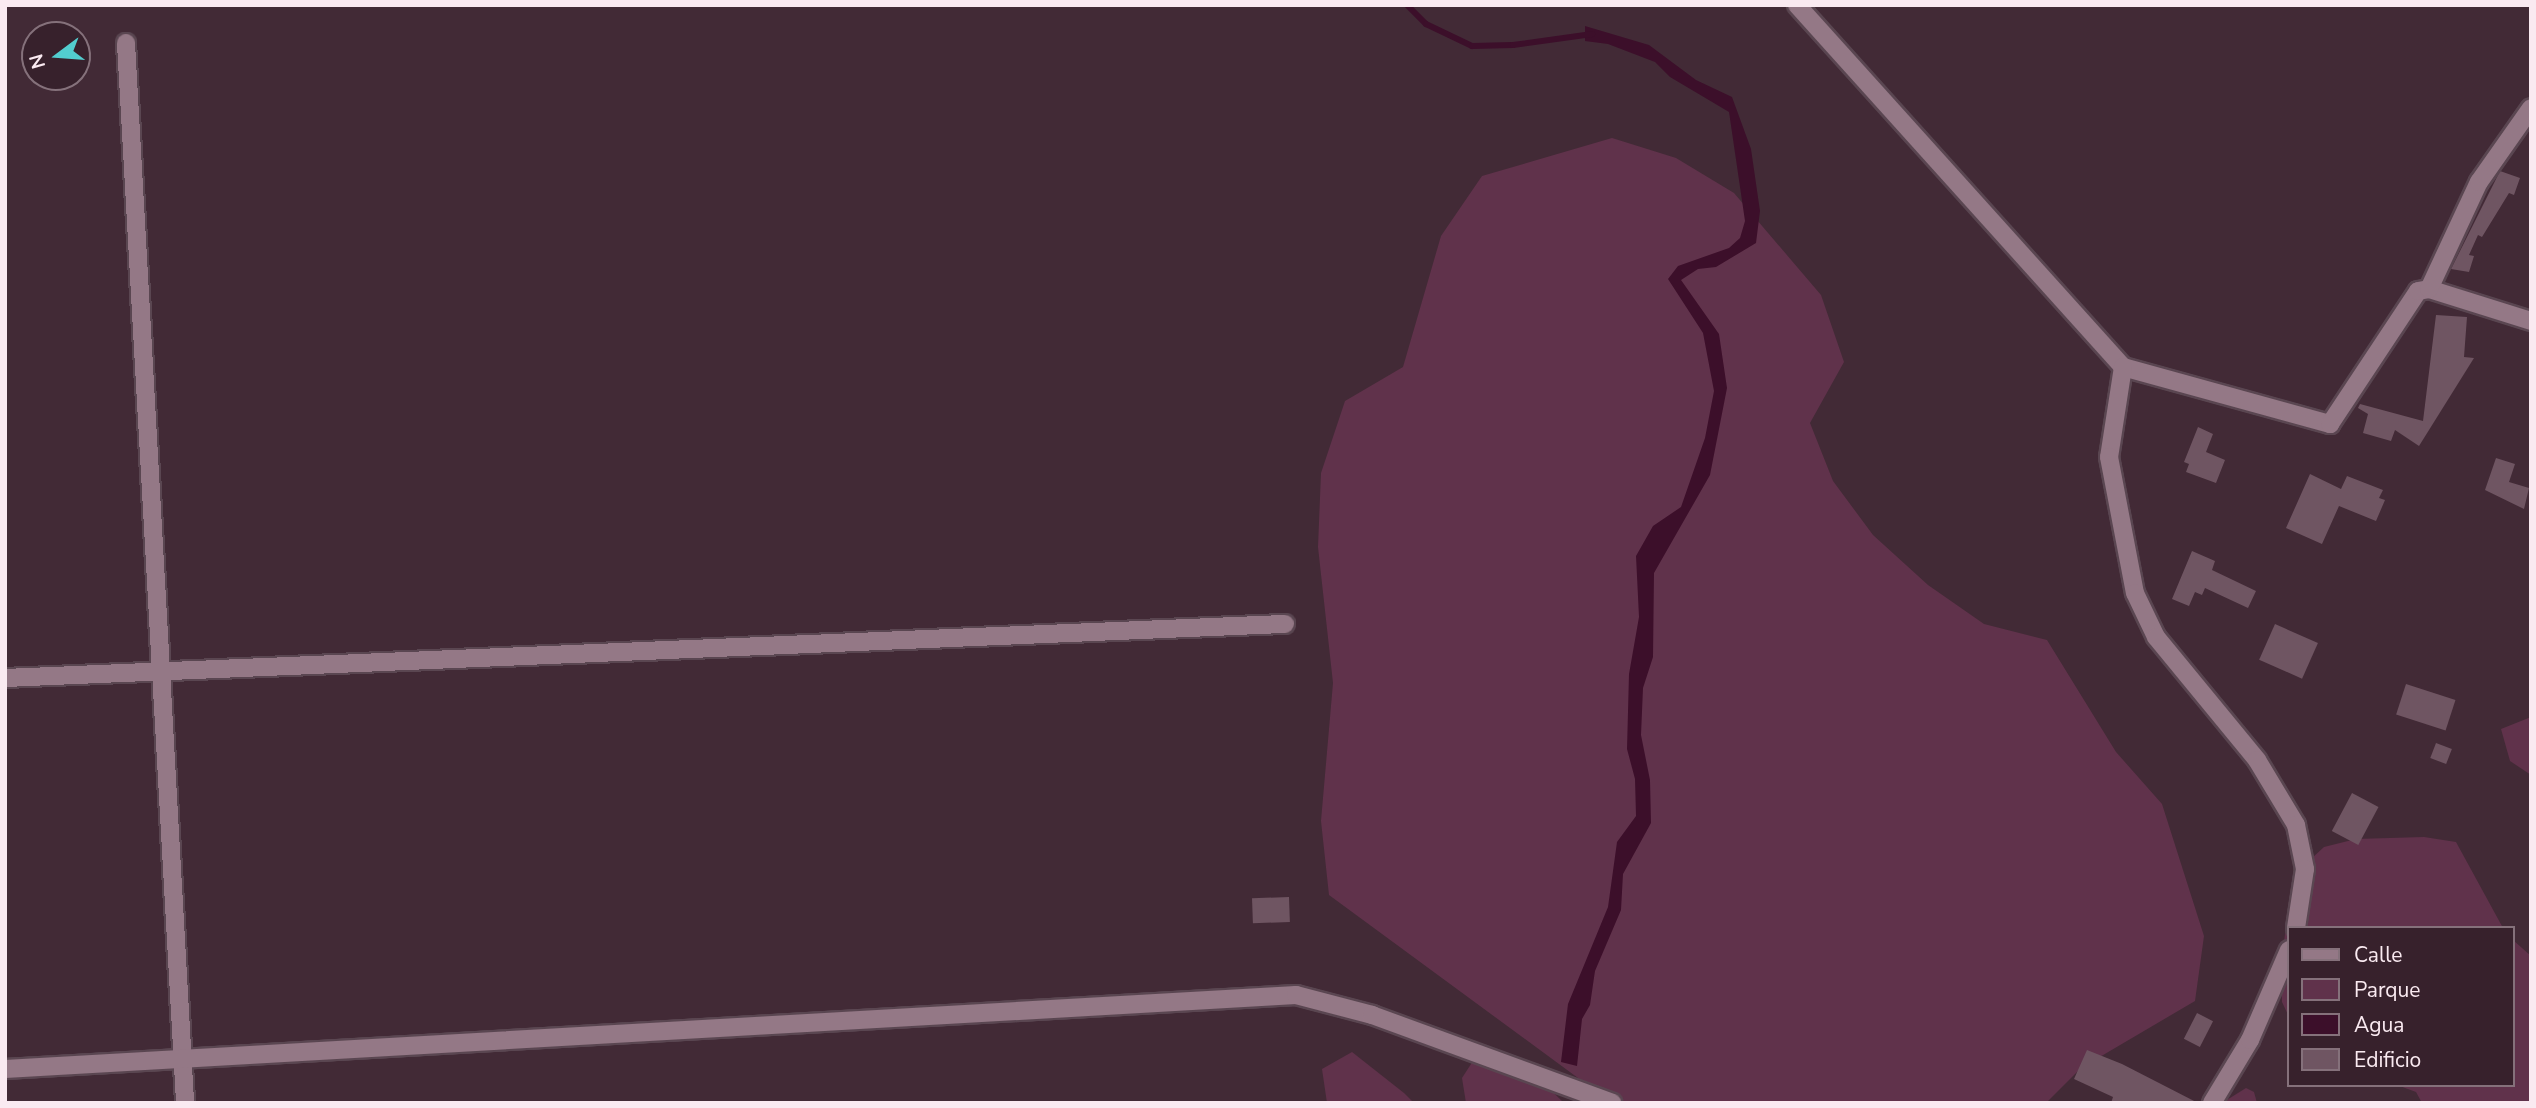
<!DOCTYPE html>
<style>
body{margin:0}
#map{position:relative;width:2536px;height:1108px;overflow:hidden;background:#422a36;font-family:"Nunito Sans",sans-serif}
div>[style]{position:absolute}
.green>*{inset:0;background:#60324b}
.water>*{inset:0;background:#3c0f2a}
.stream>*{height:6px;margin:-3px;padding:0 3px;transform-origin:3px;border-radius:3px;background:#3c0f2a}
.building>*{inset:0;background:#6f5562;transform-origin:0 0}
.roads{filter:drop-shadow(2px 0 #5a4651) drop-shadow(-2px 0 #5a4651) drop-shadow(0 2px #5a4651) drop-shadow(0 -2px #5a4651)}
.minor>*{height:18px;margin:-9px;padding:0 9px;transform-origin:9px;border-radius:9px;background:#947886}
span{translate:-50% -50%;white-space:nowrap;text-align:center;line-height:1.15;-webkit-text-stroke:6px #37212c;paint-order:stroke}
.frame{position:absolute;inset:0;border:7px solid #faeaf1;pointer-events:none}
.legend{position:absolute;left:2287px;top:926px;width:228px;height:161px;box-sizing:border-box;background:#37212c;border:2px solid #85717b;margin:0;padding:9px 12px;list-style:none;font-size:21px;color:#faeaf1}
.legend li{display:flex;align-items:center;gap:14px;height:35px}
.legend b{width:35px;border:2px solid #85717b}
.north{position:absolute;left:21px;top:21px;width:70px;height:70px;box-sizing:border-box;background:#37212c;border:2px solid #85717b;border-radius:50%;rotate:254deg;font-size:19px;font-weight:700;line-height:28px;text-align:center;color:#faeaf1}
.north::after{content:'';display:block;margin:auto;width:24px;height:32px;background:#52cdcf;clip-path:polygon(50% 0,100% 100%,50% 72%,0 100%)}
</style>
<div id="map">
<div class="green">
<div style="clip-path:polygon(1612px 138px,1676px 158px,1734px 193px,1821px 295px,1844px 362px,1810px 423px,1833px 481px,1873px 535px,1928px 585px,1984px 624px,2047px 640px,2116px 752px,2162px 804px,2204px 936px,2195px 1001px,2081px 1068px,2046px 1103px,1612px 1103px,1329px 895px,1321px 821px,1333px 683px,1318px 547px,1321px 473px,1345px 401px,1403px 367px,1441px 236px,1482px 176px)"></div>
<div style="clip-path:polygon(2531px 717px,2531px 775px,2510px 761px,2501px 729px)"></div>
<div style="clip-path:polygon(2424px 837px,2456px 842px,2503px 928px,2289px 928px,2289px 1017px,2282px 1002px,2281px 968px,2285px 934px,2297px 903px,2299px 870px,2324px 847px,2356px 839px)"></div>
<div style="clip-path:polygon(2513px 940px,2531px 956px,2531px 1103px,2422px 1103px,2416px 1092px,2397px 1085px,2513px 1085px)"></div>
<div style="clip-path:polygon(1482px 1047px,1516px 1056px,1564px 1103px,1466px 1103px,1462px 1078px)"></div>
<div style="clip-path:polygon(1352px 1052px,1404px 1093px,1414px 1103px,1327px 1103px,1322px 1069px)"></div>
<div style="clip-path:polygon(2246px 1088px,2254px 1092px,2257px 1103px,2222px 1103px)"></div>
</div>
<div class="water">
<div style="clip-path:polygon(1585px 26px,1649px 45px,1696px 80px,1732px 97px,1751px 149px,1760px 211px,1756px 243px,1716px 267px,1698px 269px,1681px 280px,1719px 334px,1727px 388px,1710px 475px,1654px 573px,1653px 657px,1643px 688px,1641px 735px,1650px 780px,1651px 823px,1623px 874px,1621px 910px,1595px 971px,1590px 1005px,1582px 1019px,1577px 1066px,1561px 1062px,1568px 1004px,1608px 907px,1617px 842px,1636px 816px,1635px 779px,1627px 749px,1629px 674px,1639px 617px,1636px 556px,1653px 526px,1681px 507px,1705px 438px,1714px 391px,1703px 333px,1668px 279px,1678px 266px,1729px 248px,1740px 238px,1745px 221px,1729px 112px,1670px 77px,1655px 62px,1608px 44px,1585px 41px)"></div>
</div>
<div class="stream">
<div style="left:1407px;top:5px;width:27px;rotate:45deg"></div>
<div style="left:1426px;top:24px;width:51px;rotate:25.6deg"></div>
<div style="left:1472px;top:46px;width:41px;rotate:-1.4deg"></div>
<div style="left:1513px;top:45px;width:80px;rotate:-7.9deg"></div>
</div>
<div class="building">
<div style="clip-path:polygon(2500px 171px,2520px 178px,2514px 195px,2509px 193px,2482px 237px,2478px 235px,2469px 255px,2474px 256px,2469px 272px,2451px 269px)"></div>
<div style="clip-path:polygon(2436px 315px,2467px 317px,2464px 357px,2474px 358px,2419px 446px,2395px 430px,2391px 441px,2363px 433px,2368px 414px,2358px 408px,2360px 404px,2423px 421px)"></div>
<div style="clip-path:polygon(2198px 427px,2213px 434px,2206px 452px,2225px 460px,2216px 483px,2186px 472px,2189px 464px,2184px 462px)"></div>
<div style="clip-path:polygon(2496px 458px,2515px 464px,2509px 482px,2529px 488px,2524px 509px,2485px 490px)"></div>
<div style="clip-path:polygon(2310px 474px,2341px 489px,2347px 476px,2383px 490px,2379px 498px,2385px 500px,2376px 521px,2339px 506px,2322px 544px,2286px 528px)"></div>
<div style="clip-path:polygon(2192px 551px,2215px 561px,2212px 570px,2256px 591px,2248px 608px,2205px 588px,2202px 595px,2195px 592px,2189px 606px,2172px 599px)"></div>
<div style="left:2275px;top:624px;width:47px;height:39px;rotate:24deg"></div>
<div style="left:2406px;top:684px;width:52px;height:32px;rotate:18deg"></div>
<div style="left:2436px;top:743px;width:17px;height:16px;rotate:21deg"></div>
<div style="left:2352px;top:793px;width:30px;height:43px;rotate:28deg"></div>
<div style="left:1289px;top:897px;width:25px;height:37px;rotate:88deg"></div>
<div style="left:2197px;top:1013px;width:18px;height:29px;rotate:27deg"></div>
<div style="clip-path:polygon(2087px 1050px,2122px 1064px,2198px 1103px,2111px 1103px,2113px 1097px,2074px 1079px)"></div>
</div>
<div class="roads">
<div class="minor">
<div style="left:1797px;top:5px;width:487px;rotate:48deg"></div>
<div style="left:2123px;top:367px;width:215px;rotate:15.4deg"></div>
<div style="left:2330px;top:424px;width:159px;rotate:-56.5deg"></div>
<div style="left:2418px;top:291px;width:11px;rotate:-10deg"></div>
<div style="left:2429px;top:289px;width:107px;rotate:17.4deg"></div>
<div style="left:126px;top:43px;width:1062px;rotate:86.81deg"></div>
<div style="left:2429px;top:289px;width:118px;rotate:-65deg"></div>
<div style="left:2479px;top:182px;width:90px;rotate:-54.9deg"></div>
<div style="left:2123px;top:367px;width:91px;rotate:98.8deg"></div>
<div style="left:2109px;top:457px;width:138px;rotate:79.2deg"></div>
<div style="left:2135px;top:593px;width:49px;rotate:64.5deg"></div>
<div style="left:2156px;top:637px;width:159px;rotate:50.6deg"></div>
<div style="left:2257px;top:760px;width:76px;rotate:59deg"></div>
<div style="left:2296px;top:825px;width:45px;rotate:78.4deg"></div>
<div style="left:2305px;top:869px;width:60px;rotate:98.7deg"></div>
<div style="left:5px;top:678px;width:1281px;rotate:-2.42deg"></div>
<div style="left:5px;top:1069px;width:1293px;rotate:-3.28deg"></div>
<div style="left:1296px;top:995px;width:79px;rotate:14.7deg"></div>
<div style="left:1372px;top:1015px;width:256px;rotate:20.1deg"></div>
<div style="left:2212px;top:1103px;width:74px;rotate:-58.9deg"></div>
<div style="left:2250px;top:1040px;width:98px;rotate:-66.6deg"></div>
</div>
</div>
<div class="frame"></div>
<ul class="legend">
<li><b style="height:9px;background:#947886"></b>Calle</li>
<li><b style="height:19px;background:#60324b"></b>Parque</li>
<li><b style="height:19px;background:#3c0f2a"></b>Agua</li>
<li><b style="height:19px;background:#6f5562"></b>Edificio</li>
</ul>
<div class="north">N</div>
</div>
